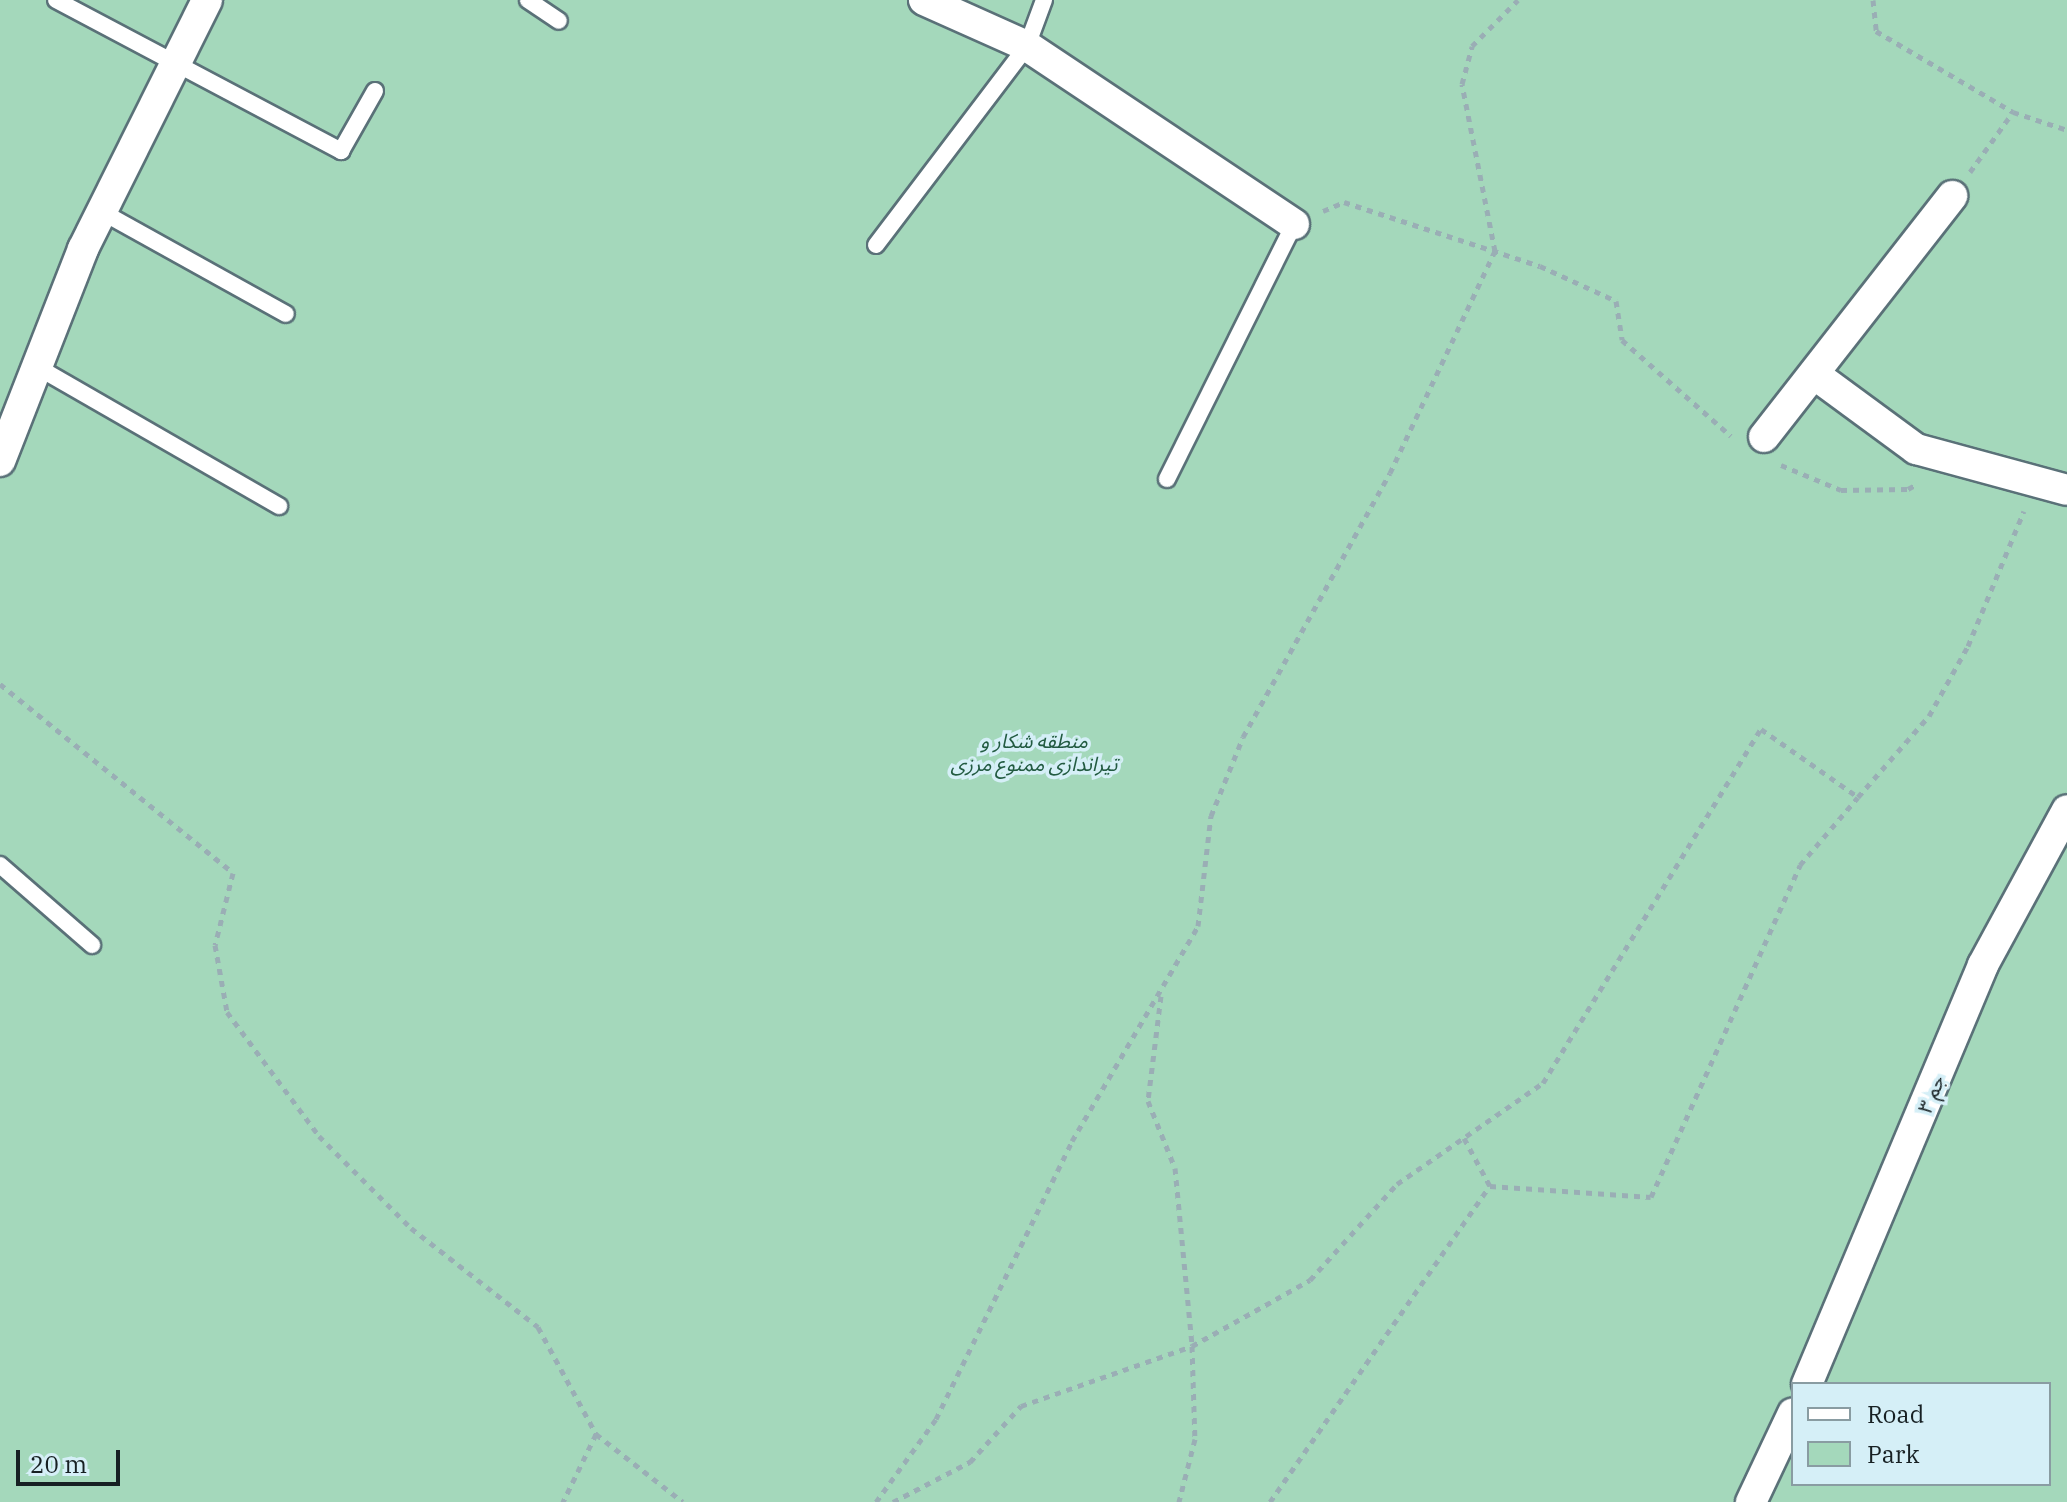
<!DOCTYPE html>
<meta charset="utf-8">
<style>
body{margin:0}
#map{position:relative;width:2067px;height:1502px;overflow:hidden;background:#d5eff7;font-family:"IBM Plex Serif","Noto Sans Arabic",serif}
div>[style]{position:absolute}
.green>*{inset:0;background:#a4d8bb}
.path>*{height:5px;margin-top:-2.5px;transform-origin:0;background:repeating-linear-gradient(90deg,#9aaeb5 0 6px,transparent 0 12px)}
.roads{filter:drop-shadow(2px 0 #5a7178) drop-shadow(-2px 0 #5a7178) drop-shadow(0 2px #5a7178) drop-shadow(0 -2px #5a7178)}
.lane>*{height:16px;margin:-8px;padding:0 8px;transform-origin:8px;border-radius:8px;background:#fff}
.street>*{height:30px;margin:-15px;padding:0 15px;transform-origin:15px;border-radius:15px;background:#fff}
span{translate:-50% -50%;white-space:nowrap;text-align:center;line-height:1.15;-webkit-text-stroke:7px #d5eff7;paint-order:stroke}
.park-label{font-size:20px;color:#225b41;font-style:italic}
.street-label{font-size:20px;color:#172023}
.legend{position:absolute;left:1791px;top:1382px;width:260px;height:104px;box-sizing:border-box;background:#d5eff7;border:2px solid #899ca2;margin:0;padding:10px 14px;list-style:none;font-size:24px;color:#172023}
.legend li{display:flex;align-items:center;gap:16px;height:40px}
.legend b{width:40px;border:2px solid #899ca2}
.scale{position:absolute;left:16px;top:1450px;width:104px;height:36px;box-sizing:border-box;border:4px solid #172023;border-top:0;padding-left:10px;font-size:24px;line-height:28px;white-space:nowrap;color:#172023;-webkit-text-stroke:6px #d5eff7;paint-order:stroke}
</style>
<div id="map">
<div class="green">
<div style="clip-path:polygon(evenodd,0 0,2067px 0,2067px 1502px,0 1502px,0 0,1793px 1384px,2049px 1384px,2049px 1484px,1793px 1484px,1793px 1384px)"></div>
</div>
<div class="path">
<div style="left:1873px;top:0;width:31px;rotate:84deg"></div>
<div style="left:1876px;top:31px;width:159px;rotate:30.6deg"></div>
<div style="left:1970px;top:172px;width:74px;rotate:-54.4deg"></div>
<div style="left:2013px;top:112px;width:57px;rotate:18.4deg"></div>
<div style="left:1323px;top:211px;width:23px;rotate:-23deg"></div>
<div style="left:1344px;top:202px;width:206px;rotate:18.1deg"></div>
<div style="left:1540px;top:266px;width:84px;rotate:24.7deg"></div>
<div style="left:1616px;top:301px;width:39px;rotate:81deg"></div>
<div style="left:1622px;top:340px;width:145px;rotate:41.4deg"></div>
<div style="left:1781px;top:465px;width:65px;rotate:22.6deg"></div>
<div style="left:1841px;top:490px;width:67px;rotate:-0.9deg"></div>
<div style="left:1908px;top:489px;width:10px;rotate:-29deg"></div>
<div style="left:0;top:684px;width:300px;rotate:39deg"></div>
<div style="left:233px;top:873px;width:74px;rotate:104deg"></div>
<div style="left:215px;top:945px;width:68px;rotate:79.8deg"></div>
<div style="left:227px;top:1012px;width:154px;rotate:53.4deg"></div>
<div style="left:319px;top:1136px;width:130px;rotate:45deg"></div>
<div style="left:411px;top:1228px;width:161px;rotate:37.9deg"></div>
<div style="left:538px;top:1327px;width:122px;rotate:61.5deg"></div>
<div style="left:596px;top:1434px;width:76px;rotate:115.9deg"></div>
<div style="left:1161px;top:996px;width:106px;rotate:97.1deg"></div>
<div style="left:1148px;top:1101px;width:72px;rotate:68.1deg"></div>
<div style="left:1175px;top:1168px;width:179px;rotate:84.5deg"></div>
<div style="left:1192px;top:1346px;width:93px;rotate:88.2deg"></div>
<div style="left:1195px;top:1439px;width:65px;rotate:104.3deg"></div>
<div style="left:1464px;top:1138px;width:55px;rotate:61.6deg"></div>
<div style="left:596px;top:1434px;width:110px;rotate:38deg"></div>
<div style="left:876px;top:1502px;width:102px;rotate:-54.1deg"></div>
<div style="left:936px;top:1419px;width:309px;rotate:-63.9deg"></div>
<div style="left:1072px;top:1141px;width:249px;rotate:-59.6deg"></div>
<div style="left:1198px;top:926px;width:111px;rotate:-83.3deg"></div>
<div style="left:1211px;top:816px;width:85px;rotate:-67.9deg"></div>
<div style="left:1243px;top:737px;width:302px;rotate:-60.9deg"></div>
<div style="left:1390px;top:473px;width:246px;rotate:-64.7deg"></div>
<div style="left:1495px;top:251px;width:170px;rotate:-101.2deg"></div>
<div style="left:1462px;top:84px;width:39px;rotate:-75deg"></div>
<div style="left:1472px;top:46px;width:65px;rotate:-45deg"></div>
<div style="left:893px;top:1502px;width:87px;rotate:-27.5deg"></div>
<div style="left:970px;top:1462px;width:76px;rotate:-47.7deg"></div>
<div style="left:1021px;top:1406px;width:181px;rotate:-19.3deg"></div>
<div style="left:1192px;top:1346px;width:135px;rotate:-29.2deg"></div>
<div style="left:1310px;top:1280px;width:130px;rotate:-47.8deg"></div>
<div style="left:1397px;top:1184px;width:178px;rotate:-34.7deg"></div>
<div style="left:1543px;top:1083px;width:416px;rotate:-58.4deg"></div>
<div style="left:1761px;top:729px;width:118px;rotate:35deg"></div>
<div style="left:1858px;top:797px;width:108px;rotate:-48.8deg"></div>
<div style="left:1929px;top:716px;width:80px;rotate:-60.9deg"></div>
<div style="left:1968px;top:646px;width:146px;rotate:-67.5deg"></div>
<div style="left:1270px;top:1502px;width:385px;rotate:-55.2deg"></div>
<div style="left:1490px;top:1186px;width:161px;rotate:3.9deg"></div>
<div style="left:1651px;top:1197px;width:364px;rotate:-65.8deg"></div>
<div style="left:1800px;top:865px;width:89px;rotate:-49.5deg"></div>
</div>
<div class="roads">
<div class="lane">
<div style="left:56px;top:0;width:323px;rotate:27.9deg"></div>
<div style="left:341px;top:151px;width:69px;rotate:-60.5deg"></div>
<div style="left:528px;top:0;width:37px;rotate:34deg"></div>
<div style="left:102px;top:212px;width:210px;rotate:29deg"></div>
<div style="left:876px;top:245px;width:250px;rotate:-52.8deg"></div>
<div style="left:1027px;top:46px;width:49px;rotate:-69.7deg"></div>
<div style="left:39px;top:368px;width:277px;rotate:29.9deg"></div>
<div style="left:1167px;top:479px;width:285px;rotate:-63.5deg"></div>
<div style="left:0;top:865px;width:122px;rotate:41deg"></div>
</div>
<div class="street">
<div style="left:924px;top:0;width:113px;rotate:24.1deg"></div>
<div style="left:1027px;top:46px;width:321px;rotate:33.7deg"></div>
<div style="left:1814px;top:374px;width:127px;rotate:36.3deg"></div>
<div style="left:1916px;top:449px;width:156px;rotate:15.2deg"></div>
<div style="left:1764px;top:437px;width:306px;rotate:-52deg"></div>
<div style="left:0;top:461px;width:228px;rotate:-68.6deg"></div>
<div style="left:83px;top:249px;width:278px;rotate:-63.5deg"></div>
<div style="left:1807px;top:1384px;width:454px;rotate:-67.2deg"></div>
<div style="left:1983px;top:965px;width:176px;rotate:-61.5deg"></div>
<div style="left:1751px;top:1502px;width:98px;rotate:-64.7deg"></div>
</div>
</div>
<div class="park-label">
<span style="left:1034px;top:752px">منطقه شکار و<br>تیراندازی ممنوع مرزی</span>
</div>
<div class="street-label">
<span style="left:1931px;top:1094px;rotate:-68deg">جم ۳</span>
</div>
<ul class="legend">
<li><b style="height:10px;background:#fff"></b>Road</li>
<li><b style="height:22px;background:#a4d8bb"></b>Park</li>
</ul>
<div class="scale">20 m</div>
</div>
